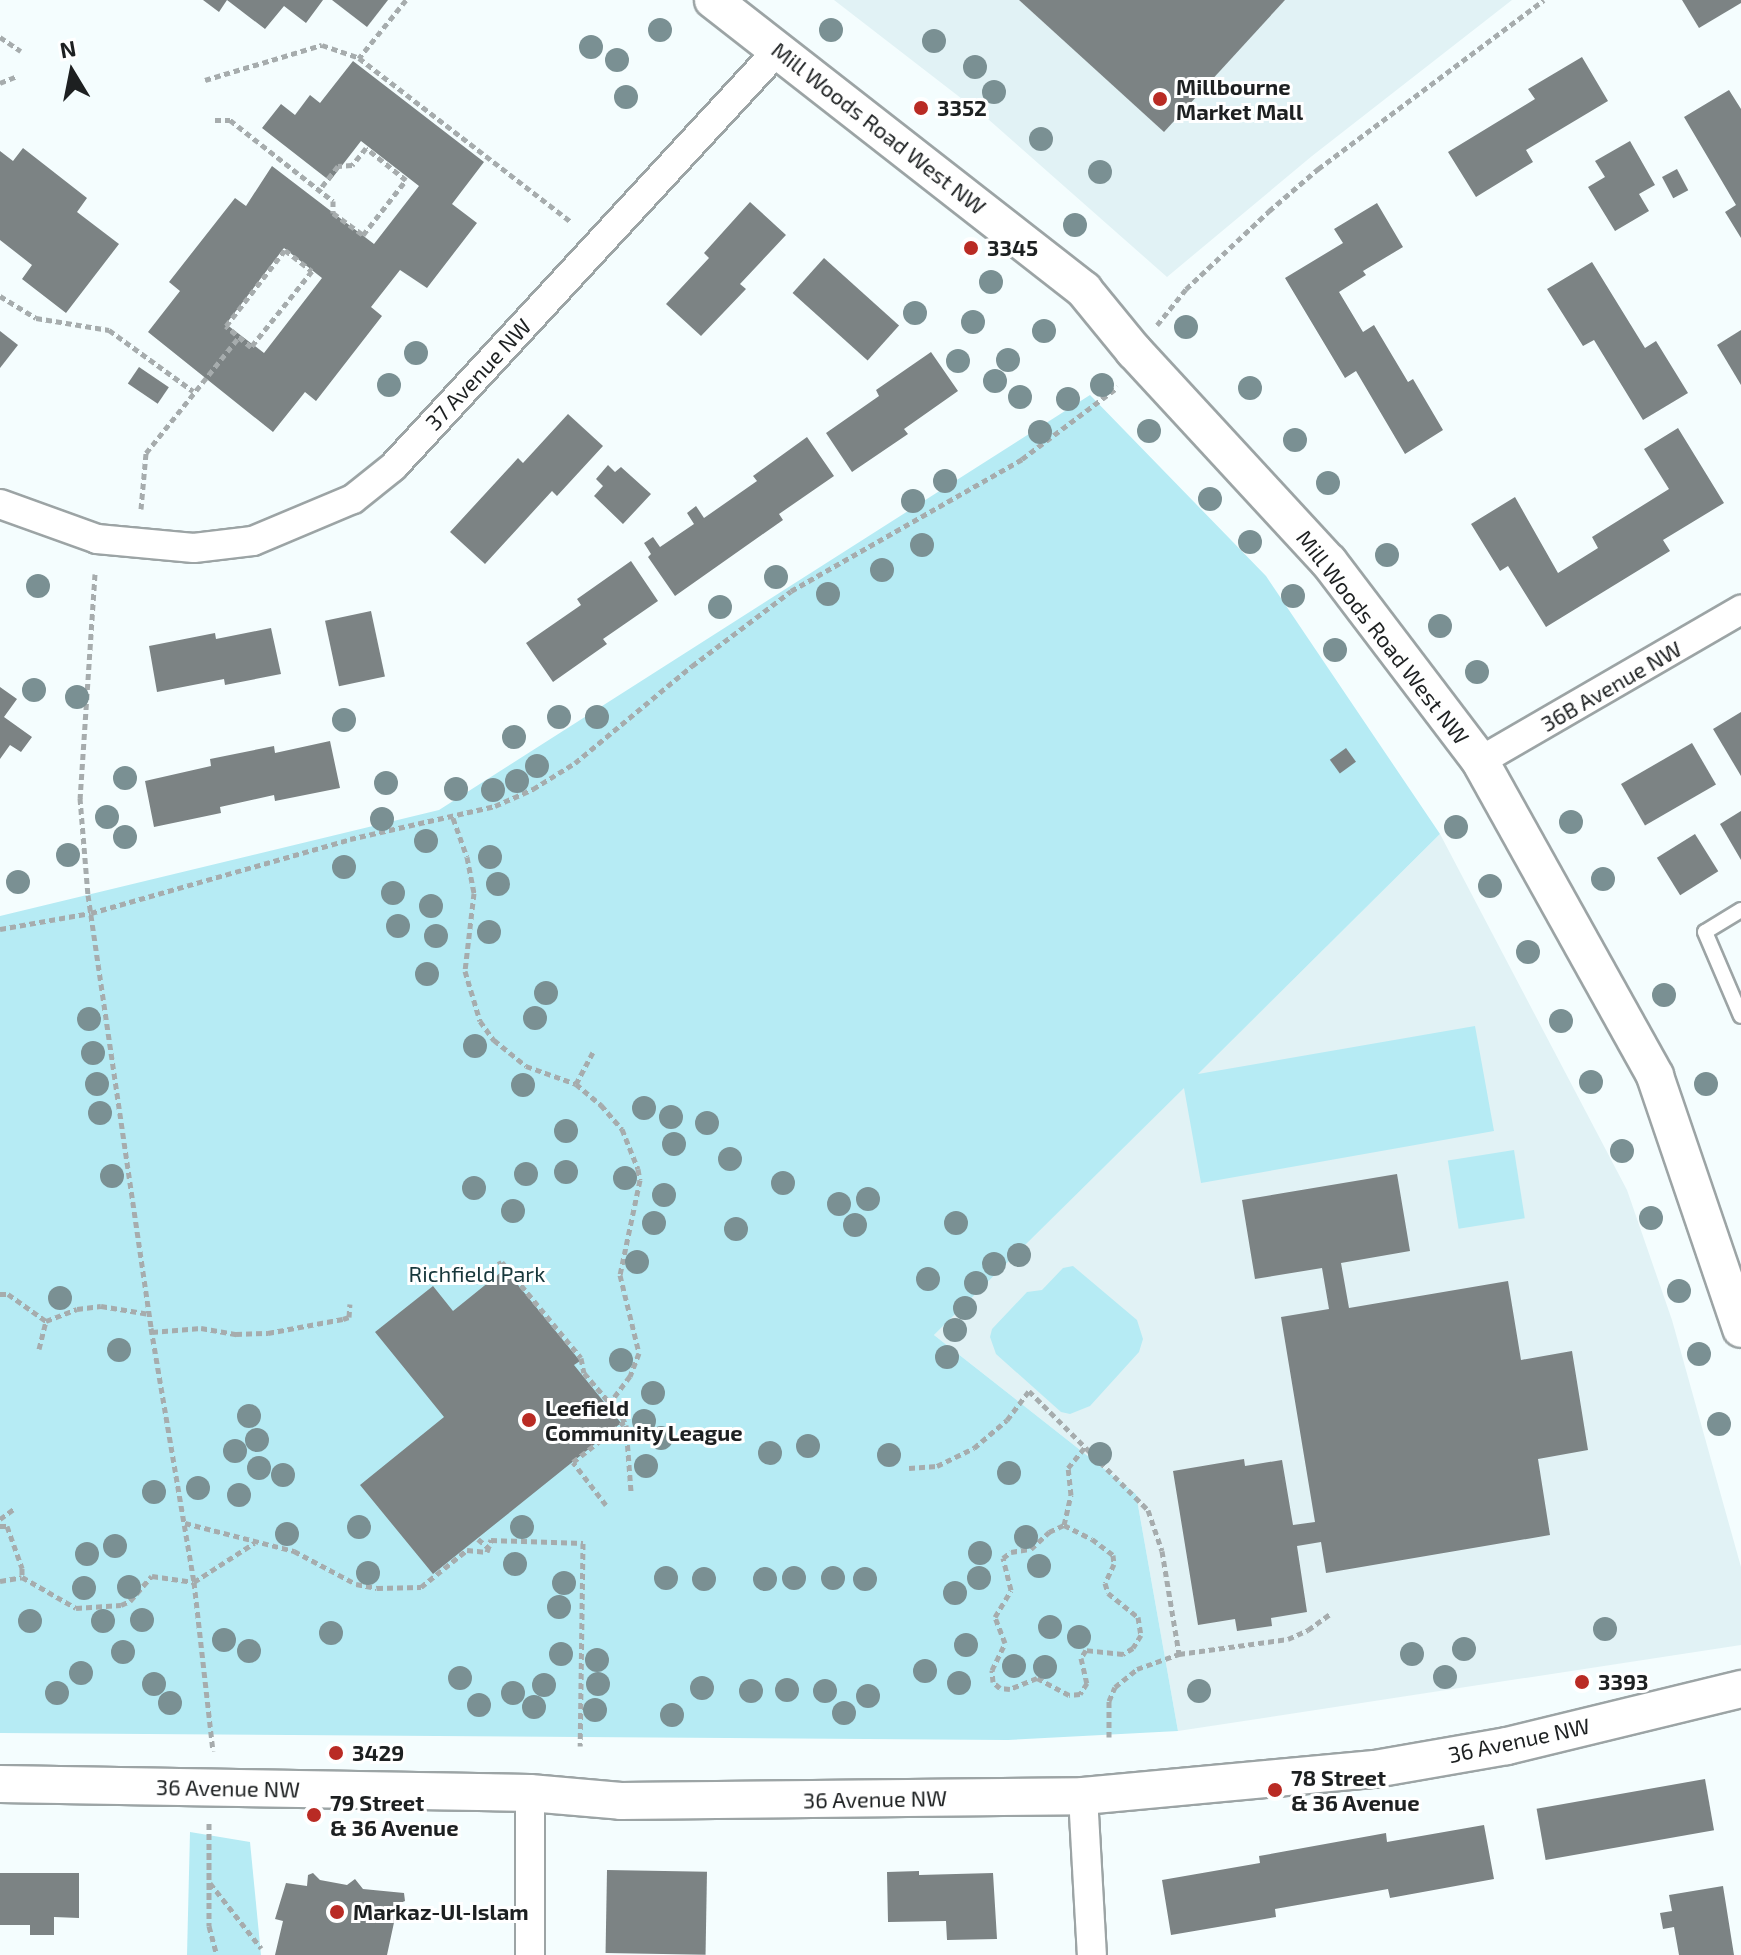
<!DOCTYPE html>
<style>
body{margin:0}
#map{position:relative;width:1741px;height:1955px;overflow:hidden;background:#f4fdfe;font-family:"Exo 2",sans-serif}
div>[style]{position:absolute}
.built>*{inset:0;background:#e1f2f5}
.green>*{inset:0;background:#b6ebf4;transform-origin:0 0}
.building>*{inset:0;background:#7c8384;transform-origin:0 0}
.path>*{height:5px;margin-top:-2.5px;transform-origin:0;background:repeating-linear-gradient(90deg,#a6acad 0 6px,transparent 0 10px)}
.roads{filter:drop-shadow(2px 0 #9ca4a5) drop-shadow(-2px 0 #9ca4a5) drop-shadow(0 2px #9ca4a5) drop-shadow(0 -2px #9ca4a5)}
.service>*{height:14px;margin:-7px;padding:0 7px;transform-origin:7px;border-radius:7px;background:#fff}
.minor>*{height:28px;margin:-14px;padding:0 14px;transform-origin:14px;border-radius:14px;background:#fff}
.tertiary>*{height:36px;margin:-18px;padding:0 18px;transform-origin:18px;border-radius:18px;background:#fff}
.trees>*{width:24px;height:24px;margin:-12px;border-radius:50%;background:#7a9093}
.dots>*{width:22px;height:22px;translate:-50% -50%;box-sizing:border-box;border:4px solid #fff;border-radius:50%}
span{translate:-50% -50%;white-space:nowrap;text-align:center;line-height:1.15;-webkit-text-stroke:6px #fff;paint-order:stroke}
.poi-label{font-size:22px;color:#1d2021;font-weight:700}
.left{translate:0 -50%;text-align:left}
.street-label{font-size:22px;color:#1d2021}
.park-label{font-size:22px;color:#17373b}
.north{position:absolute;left:32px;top:32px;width:80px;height:80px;-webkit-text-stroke:6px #fff;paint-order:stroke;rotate:350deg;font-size:22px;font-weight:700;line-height:32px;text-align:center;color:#1d2021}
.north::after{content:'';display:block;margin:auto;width:28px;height:36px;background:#1d2021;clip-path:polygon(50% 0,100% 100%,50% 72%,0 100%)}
</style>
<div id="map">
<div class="built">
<div style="clip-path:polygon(834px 0,1512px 0,1312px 156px,1167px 277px,988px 119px)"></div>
<div style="clip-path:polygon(1440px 834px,1627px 1190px,1672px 1320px,1741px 1567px,1741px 1645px,1178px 1731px,1136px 1494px,934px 1335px)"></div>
</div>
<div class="green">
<div style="clip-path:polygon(1090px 395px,1266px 576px,1440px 834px,1198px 1074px,1475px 1026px,1494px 1131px,1201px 1183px,1184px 1088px,934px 1335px,1136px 1494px,1178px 1731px,1008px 1740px,0 1733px,0 916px,439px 810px)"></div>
<div style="left:1514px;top:1150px;width:69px;height:67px;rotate:81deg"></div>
<div style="clip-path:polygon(1073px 1266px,1137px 1320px,1143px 1339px,1139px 1352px,1090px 1406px,1070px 1414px,1061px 1412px,996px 1354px,990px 1337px,992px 1329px,1027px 1292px,1042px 1290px,1063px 1268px)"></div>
<div style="clip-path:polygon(190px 1832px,250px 1842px,261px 1955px,187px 1955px)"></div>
</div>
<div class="building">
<div style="clip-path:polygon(203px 0,323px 0,306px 23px,284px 6px,265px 29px,227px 0,219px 12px)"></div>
<div style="clip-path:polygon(332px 0,388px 0,367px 27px)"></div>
<div style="clip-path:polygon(1019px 0,1285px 0,1164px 132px)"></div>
<div style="clip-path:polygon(1682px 0,1741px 0,1741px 3px,1699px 28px)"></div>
<div style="clip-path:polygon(1582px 57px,1608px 101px,1526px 150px,1533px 162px,1476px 197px,1448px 152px,1535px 99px,1528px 89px)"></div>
<div style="clip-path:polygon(evenodd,353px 61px,484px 162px,452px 204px,477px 223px,427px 288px,400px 270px,371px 307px,382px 316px,316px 401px,305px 392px,273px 432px,148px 332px,180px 291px,169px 282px,235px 198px,246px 206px,272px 166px,374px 244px,419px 186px,361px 141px,330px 181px,262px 128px,281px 104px,295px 115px,310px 95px,320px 103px,353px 61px,284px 248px,322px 278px,264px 353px,226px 324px,284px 248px)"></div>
<div style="clip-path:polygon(1729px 90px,1741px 109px,1741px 238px,1725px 212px,1736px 205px,1684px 117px)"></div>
<div style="clip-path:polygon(1630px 141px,1655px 185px,1639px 194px,1649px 211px,1615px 231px,1588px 187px,1605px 177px,1595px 161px)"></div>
<div style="clip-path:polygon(23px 148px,87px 198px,77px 212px,119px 244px,66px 313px,22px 279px,32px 265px,0 240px,0 151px,13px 161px)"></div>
<div style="left:1677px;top:169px;width:24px;height:17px;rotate:62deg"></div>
<div style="clip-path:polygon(750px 202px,786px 235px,740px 284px,746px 289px,701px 336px,666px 304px,709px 258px,704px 253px)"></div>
<div style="clip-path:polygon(1377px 203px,1403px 247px,1363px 271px,1366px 275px,1339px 292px,1363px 332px,1374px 325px,1408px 382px,1413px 379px,1443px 430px,1405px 454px,1356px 371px,1345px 378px,1285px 278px,1343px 243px,1334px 229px)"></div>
<div style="left:824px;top:258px;width:101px;height:47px;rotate:42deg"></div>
<div style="clip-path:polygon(1592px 262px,1645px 348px,1656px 341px,1688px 393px,1643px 420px,1594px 340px,1583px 346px,1547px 289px)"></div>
<div style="clip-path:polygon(1741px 330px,1741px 385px,1717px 345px)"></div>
<div style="clip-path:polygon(0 331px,18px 345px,0 368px)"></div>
<div style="clip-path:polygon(931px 352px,958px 391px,904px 429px,908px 434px,852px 472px,826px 433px,879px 396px,876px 390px)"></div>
<div style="left:139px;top:367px;width:36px;height:20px;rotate:34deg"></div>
<div style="clip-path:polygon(568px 414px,603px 446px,557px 496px,552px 491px,485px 564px,450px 532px,518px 458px,523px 463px)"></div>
<div style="clip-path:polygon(1678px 428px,1724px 503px,1663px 540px,1670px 551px,1546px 627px,1508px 566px,1500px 571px,1471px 524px,1515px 497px,1558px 573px,1598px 548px,1592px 537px,1669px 489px,1644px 449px)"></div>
<div style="clip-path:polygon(807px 437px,834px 476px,779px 514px,783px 520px,675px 596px,648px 557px,651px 554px,644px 543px,653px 537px,660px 547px,694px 524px,687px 513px,696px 506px,704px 518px,757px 481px,753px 476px)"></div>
<div style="clip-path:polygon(608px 465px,615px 472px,621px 467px,651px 494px,623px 524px,594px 496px,603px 486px,596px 479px)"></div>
<div style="clip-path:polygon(631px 561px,658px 601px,603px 639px,607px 644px,553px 682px,526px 643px,581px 605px,577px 599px)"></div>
<div style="left:371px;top:611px;width:67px;height:47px;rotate:78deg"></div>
<div style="clip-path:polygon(271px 628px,281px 674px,225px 685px,224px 679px,157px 692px,149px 646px,215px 633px,216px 639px)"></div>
<div style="clip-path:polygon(0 687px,17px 699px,4px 717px,32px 737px,21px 752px,10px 745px,0 759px)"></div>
<div style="clip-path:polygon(1741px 712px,1741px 776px,1713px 729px)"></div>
<div style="clip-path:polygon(330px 741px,340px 788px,275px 801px,274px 795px,220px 807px,221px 813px,154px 827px,145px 781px,211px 766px,210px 759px,274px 746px,275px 753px)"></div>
<div style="left:1692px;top:743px;width:48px;height:82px;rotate:60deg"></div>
<div style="left:1346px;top:748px;width:17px;height:20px;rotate:54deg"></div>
<div style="clip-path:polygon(1741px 811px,1741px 860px,1720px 824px)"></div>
<div style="left:1695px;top:834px;width:44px;height:45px;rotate:58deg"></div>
<div style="clip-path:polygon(1397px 1174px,1410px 1251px,1341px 1263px,1349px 1308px,1508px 1281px,1521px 1360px,1572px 1351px,1588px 1450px,1538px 1459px,1550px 1535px,1326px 1573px,1321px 1542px,1297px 1546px,1307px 1612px,1271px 1618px,1272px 1626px,1237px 1631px,1235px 1619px,1198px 1625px,1173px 1471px,1244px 1459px,1245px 1466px,1282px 1460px,1293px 1525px,1315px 1522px,1281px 1317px,1329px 1309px,1322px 1268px,1255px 1279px,1242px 1200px)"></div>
<div style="clip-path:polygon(505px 1269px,580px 1361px,574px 1365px,621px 1423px,433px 1574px,360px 1485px,444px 1417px,375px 1332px,433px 1286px,453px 1311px)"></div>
<div style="left:1705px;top:1779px;width:52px;height:171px;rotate:80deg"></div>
<div style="clip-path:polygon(1484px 1825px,1494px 1879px,1390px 1898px,1388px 1889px,1275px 1909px,1276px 1917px,1171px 1935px,1162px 1880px,1260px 1863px,1259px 1856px,1386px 1833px,1387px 1842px)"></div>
<div style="left:607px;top:1870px;width:100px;height:83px;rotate:1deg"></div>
<div style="clip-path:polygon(919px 1871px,919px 1875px,993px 1873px,997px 1939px,947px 1940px,946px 1921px,888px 1922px,887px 1872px)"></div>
<div style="clip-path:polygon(0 1873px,79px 1873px,79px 1918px,54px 1917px,54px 1935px,30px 1935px,30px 1925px,0 1925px)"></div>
<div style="clip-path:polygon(313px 1873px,320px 1880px,347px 1885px,355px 1879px,363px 1889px,404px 1893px,405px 1901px,398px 1904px,387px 1955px,275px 1955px,283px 1921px,275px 1919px,286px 1883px,307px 1886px,308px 1875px)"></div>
<div style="clip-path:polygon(1723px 1886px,1734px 1955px,1679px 1955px,1674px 1927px,1663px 1929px,1660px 1913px,1672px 1911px,1669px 1895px)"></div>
</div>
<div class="path">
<div style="left:406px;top:0;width:75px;rotate:129deg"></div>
<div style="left:359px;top:58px;width:267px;rotate:37.7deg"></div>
<div style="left:0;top:37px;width:25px;rotate:34deg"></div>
<div style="left:205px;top:80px;width:122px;rotate:-16.7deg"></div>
<div style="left:322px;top:45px;width:39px;rotate:19deg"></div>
<div style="left:0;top:83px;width:18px;rotate:-22deg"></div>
<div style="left:215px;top:120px;width:15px"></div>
<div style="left:230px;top:120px;width:131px;rotate:38.2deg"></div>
<div style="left:333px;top:201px;width:12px;rotate:90deg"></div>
<div style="left:333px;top:213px;width:37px;rotate:36deg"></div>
<div style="left:363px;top:235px;width:70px;rotate:-52deg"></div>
<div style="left:406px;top:180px;width:51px;rotate:-141.3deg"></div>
<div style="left:366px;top:148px;width:22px;rotate:129deg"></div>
<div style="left:352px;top:165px;width:14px;rotate:176deg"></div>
<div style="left:338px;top:166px;width:31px;rotate:128deg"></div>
<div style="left:285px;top:250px;width:34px;rotate:38deg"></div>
<div style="left:312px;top:271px;width:97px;rotate:128.8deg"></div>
<div style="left:251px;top:347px;width:33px;rotate:-140deg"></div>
<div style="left:226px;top:326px;width:96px;rotate:-52.2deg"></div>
<div style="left:0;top:296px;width:42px;rotate:31.4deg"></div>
<div style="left:36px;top:318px;width:74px;rotate:9.3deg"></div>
<div style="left:109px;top:330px;width:104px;rotate:36deg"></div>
<div style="left:1157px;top:325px;width:46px;rotate:-51.1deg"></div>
<div style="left:1186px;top:289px;width:114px;rotate:-43.2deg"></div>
<div style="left:1269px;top:211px;width:65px;rotate:-40.6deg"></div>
<div style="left:1318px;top:169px;width:282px;rotate:-36.8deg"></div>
<div style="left:141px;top:509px;width:56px;rotate:-84.9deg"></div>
<div style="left:146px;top:453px;width:149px;rotate:-51.3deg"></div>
<div style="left:95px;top:574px;width:225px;rotate:93.8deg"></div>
<div style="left:80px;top:798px;width:97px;rotate:85.3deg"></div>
<div style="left:88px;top:895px;width:438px;rotate:81.7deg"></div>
<div style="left:151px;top:1328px;width:258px;rotate:80.4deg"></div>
<div style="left:194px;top:1582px;width:170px;rotate:83.6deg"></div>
<div style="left:453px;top:818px;width:41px;rotate:70.3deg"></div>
<div style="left:467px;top:857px;width:37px;rotate:79deg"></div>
<div style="left:474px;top:893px;width:79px;rotate:96.6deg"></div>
<div style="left:465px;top:971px;width:52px;rotate:73.3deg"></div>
<div style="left:480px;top:1021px;width:24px;rotate:54deg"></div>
<div style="left:494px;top:1040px;width:41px;rotate:39.1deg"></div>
<div style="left:526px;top:1066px;width:53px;rotate:19.8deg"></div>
<div style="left:576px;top:1084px;width:33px;rotate:40deg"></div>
<div style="left:601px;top:1105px;width:32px;rotate:49deg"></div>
<div style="left:622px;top:1129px;width:43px;rotate:68.2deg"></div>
<div style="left:638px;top:1169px;width:11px;rotate:80deg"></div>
<div style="left:640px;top:1180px;width:97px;rotate:101.9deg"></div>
<div style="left:620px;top:1275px;width:80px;rotate:76.3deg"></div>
<div style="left:639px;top:1353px;width:25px;rotate:111deg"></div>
<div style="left:630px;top:1376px;width:34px;rotate:127deg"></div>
<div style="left:0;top:929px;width:92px;rotate:-10deg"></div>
<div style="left:91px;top:913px;width:269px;rotate:-15.9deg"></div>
<div style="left:350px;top:839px;width:149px;rotate:-12.8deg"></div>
<div style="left:495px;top:806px;width:42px;rotate:-24.1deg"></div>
<div style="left:533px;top:789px;width:49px;rotate:-31.8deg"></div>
<div style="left:575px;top:763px;width:152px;rotate:-39.7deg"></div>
<div style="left:692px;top:666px;width:124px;rotate:-37.1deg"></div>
<div style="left:791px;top:591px;width:266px;rotate:-29.7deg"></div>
<div style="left:1022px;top:459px;width:120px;rotate:-36.9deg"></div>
<div style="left:576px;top:1084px;width:36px;rotate:-62deg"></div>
<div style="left:498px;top:1264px;width:4px;rotate:-27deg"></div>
<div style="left:502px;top:1262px;width:124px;rotate:50.5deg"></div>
<div style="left:581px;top:1358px;width:15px;rotate:79deg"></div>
<div style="left:584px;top:1373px;width:58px;rotate:49.2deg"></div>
<div style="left:622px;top:1417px;width:9px;rotate:63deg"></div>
<div style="left:626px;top:1425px;width:67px;rotate:85.7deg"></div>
<div style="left:0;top:1294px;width:8px"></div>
<div style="left:8px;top:1294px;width:47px;rotate:35.4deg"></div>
<div style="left:46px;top:1321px;width:33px;rotate:-21deg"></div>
<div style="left:77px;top:1309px;width:24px;rotate:-7deg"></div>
<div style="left:101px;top:1306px;width:49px;rotate:9.5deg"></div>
<div style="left:152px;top:1332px;width:49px;rotate:-4.7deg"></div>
<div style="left:201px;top:1328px;width:36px;rotate:10deg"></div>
<div style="left:236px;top:1334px;width:32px;rotate:-2deg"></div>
<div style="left:268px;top:1333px;width:76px;rotate:-10.6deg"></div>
<div style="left:343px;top:1319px;width:6px;rotate:-18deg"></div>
<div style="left:349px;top:1317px;width:13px;rotate:-86deg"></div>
<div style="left:39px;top:1349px;width:29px;rotate:-76deg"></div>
<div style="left:909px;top:1468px;width:28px;rotate:-4deg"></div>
<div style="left:937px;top:1466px;width:41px;rotate:-25.9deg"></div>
<div style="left:974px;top:1448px;width:43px;rotate:-40.3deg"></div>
<div style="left:1007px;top:1420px;width:36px;rotate:-53deg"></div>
<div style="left:1029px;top:1391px;width:168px;rotate:45deg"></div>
<div style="left:1148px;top:1510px;width:43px;rotate:71.1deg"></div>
<div style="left:1162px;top:1551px;width:104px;rotate:80.6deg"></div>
<div style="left:606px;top:1505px;width:54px;rotate:-127.5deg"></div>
<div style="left:573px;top:1462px;width:65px;rotate:-38.1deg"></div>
<div style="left:0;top:1519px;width:17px;rotate:-36deg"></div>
<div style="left:185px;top:1523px;width:113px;rotate:14.4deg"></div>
<div style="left:294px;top:1551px;width:70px;rotate:28deg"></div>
<div style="left:356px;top:1584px;width:21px;rotate:11deg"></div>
<div style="left:377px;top:1588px;width:44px;rotate:-1.3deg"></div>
<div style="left:421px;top:1587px;width:59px;rotate:-38.8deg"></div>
<div style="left:467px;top:1550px;width:20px;rotate:6deg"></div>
<div style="left:487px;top:1552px;width:13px;rotate:-72deg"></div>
<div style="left:491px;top:1540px;width:92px;rotate:1.9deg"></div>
<div style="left:583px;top:1543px;width:203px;rotate:90.8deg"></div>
<div style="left:1064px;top:1525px;width:31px;rotate:27deg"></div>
<div style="left:1092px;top:1539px;width:26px;rotate:37deg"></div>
<div style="left:1113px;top:1555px;width:9px;rotate:84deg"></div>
<div style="left:1114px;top:1564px;width:21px;rotate:115deg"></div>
<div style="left:1105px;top:1583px;width:10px;rotate:73deg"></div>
<div style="left:1108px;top:1593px;width:38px;rotate:39deg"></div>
<div style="left:1138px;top:1617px;width:18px;rotate:81deg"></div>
<div style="left:1141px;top:1635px;width:15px;rotate:122deg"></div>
<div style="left:1133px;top:1648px;width:12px;rotate:149deg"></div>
<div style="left:1123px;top:1654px;width:37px;rotate:-174deg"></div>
<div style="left:1086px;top:1650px;width:9px;rotate:122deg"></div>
<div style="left:1081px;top:1658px;width:26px;rotate:77deg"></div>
<div style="left:1087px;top:1683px;width:13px;rotate:122deg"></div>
<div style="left:1080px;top:1694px;width:11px;rotate:175deg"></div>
<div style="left:1069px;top:1695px;width:36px;rotate:-152deg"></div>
<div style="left:1037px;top:1678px;width:29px;rotate:158deg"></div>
<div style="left:1010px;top:1689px;width:10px;rotate:-174deg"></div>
<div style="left:1000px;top:1688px;width:9px;rotate:-139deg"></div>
<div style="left:993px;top:1682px;width:12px;rotate:-95deg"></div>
<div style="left:992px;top:1670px;width:30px;rotate:-64deg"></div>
<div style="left:1005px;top:1643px;width:28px;rotate:-111deg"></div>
<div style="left:995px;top:1617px;width:31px;rotate:-59deg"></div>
<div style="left:1011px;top:1590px;width:33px;rotate:-104deg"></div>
<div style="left:1003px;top:1558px;width:10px;rotate:-37deg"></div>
<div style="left:1011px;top:1552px;width:20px;rotate:-9deg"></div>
<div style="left:1031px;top:1549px;width:25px;rotate:-43deg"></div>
<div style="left:1049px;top:1532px;width:17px;rotate:-25deg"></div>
<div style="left:1064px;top:1525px;width:31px;rotate:-77deg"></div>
<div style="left:1071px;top:1495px;width:27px;rotate:-96deg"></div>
<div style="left:1068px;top:1468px;width:28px;rotate:-51deg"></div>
<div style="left:0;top:1526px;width:7px"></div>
<div style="left:7px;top:1526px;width:45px;rotate:70.3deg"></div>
<div style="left:22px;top:1568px;width:9px;rotate:90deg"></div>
<div style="left:478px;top:1539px;width:16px;rotate:40deg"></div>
<div style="left:0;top:1581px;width:22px;rotate:-10deg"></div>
<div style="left:22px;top:1577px;width:62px;rotate:29.9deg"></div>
<div style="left:76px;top:1608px;width:45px;rotate:-3.8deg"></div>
<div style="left:121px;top:1605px;width:10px;rotate:-24deg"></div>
<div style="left:130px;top:1601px;width:33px;rotate:-49deg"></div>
<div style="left:152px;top:1576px;width:42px;rotate:8.1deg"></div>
<div style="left:194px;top:1582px;width:72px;rotate:-33deg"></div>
<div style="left:1109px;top:1737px;width:36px;rotate:-90deg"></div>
<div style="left:1109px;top:1701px;width:15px;rotate:-67deg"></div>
<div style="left:1115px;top:1687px;width:28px;rotate:-39deg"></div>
<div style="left:1137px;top:1669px;width:45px;rotate:-19.7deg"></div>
<div style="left:1179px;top:1654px;width:110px;rotate:-7.8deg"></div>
<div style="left:1288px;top:1639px;width:22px;rotate:-24deg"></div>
<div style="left:1308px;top:1630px;width:27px;rotate:-36deg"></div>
<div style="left:209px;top:1823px;width:103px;rotate:90deg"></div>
<div style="left:209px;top:1926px;width:30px;rotate:75deg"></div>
<div style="left:210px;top:1883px;width:83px;rotate:51.9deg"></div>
</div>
<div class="roads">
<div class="service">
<div style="left:1741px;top:910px;width:42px;rotate:148.6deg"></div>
<div style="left:1705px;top:932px;width:91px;rotate:66.8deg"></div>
</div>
<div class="minor">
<div style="left:0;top:504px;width:103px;rotate:19.8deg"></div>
<div style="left:97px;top:539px;width:97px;rotate:5.3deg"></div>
<div style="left:194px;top:548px;width:59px;rotate:-6.8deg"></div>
<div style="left:253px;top:541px;width:108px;rotate:-22.8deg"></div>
<div style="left:353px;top:499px;width:51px;rotate:-38.7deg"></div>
<div style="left:393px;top:467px;width:569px;rotate:-47.28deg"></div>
<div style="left:1480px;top:761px;width:302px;rotate:-30.1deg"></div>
<div style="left:1083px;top:1796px;width:159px;rotate:86.8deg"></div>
<div style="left:530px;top:1955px;width:162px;rotate:-90deg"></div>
</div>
<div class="tertiary">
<div style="left:713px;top:0;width:471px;rotate:38deg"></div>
<div style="left:1084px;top:290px;width:79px;rotate:50.7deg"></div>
<div style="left:1134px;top:351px;width:287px;rotate:47.3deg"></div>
<div style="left:1329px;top:562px;width:250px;rotate:52.8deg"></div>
<div style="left:1480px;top:761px;width:360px;rotate:60.9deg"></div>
<div style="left:1655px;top:1076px;width:267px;rotate:71.2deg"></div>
<div style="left:0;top:1784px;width:530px;rotate:0.97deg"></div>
<div style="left:530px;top:1793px;width:91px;rotate:5deg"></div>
<div style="left:621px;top:1801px;width:462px;rotate:-0.6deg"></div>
<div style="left:1083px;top:1796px;width:293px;rotate:-5.3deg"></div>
<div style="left:1375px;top:1769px;width:134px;rotate:-9.9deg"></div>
<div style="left:1507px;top:1746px;width:241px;rotate:-13.7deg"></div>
</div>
</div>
<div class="trees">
<div style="left:660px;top:30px"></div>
<div style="left:831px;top:30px"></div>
<div style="left:934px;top:41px"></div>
<div style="left:591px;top:47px"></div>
<div style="left:617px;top:60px"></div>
<div style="left:975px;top:67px"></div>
<div style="left:994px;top:92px"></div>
<div style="left:626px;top:97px"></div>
<div style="left:1041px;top:139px"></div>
<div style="left:1100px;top:172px"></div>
<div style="left:1075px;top:225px"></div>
<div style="left:991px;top:282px"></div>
<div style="left:915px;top:313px"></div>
<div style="left:973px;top:322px"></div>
<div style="left:1186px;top:327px"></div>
<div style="left:1044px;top:331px"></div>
<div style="left:416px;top:353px"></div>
<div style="left:1008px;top:360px"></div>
<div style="left:958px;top:361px"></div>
<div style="left:995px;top:381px"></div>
<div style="left:389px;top:385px"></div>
<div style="left:1102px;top:385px"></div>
<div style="left:1250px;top:388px"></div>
<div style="left:1020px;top:397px"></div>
<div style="left:1068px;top:399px"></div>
<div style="left:1149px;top:431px"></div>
<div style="left:1040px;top:432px"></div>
<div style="left:1295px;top:440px"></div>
<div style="left:945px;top:481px"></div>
<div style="left:1328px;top:483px"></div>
<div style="left:1210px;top:499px"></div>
<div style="left:913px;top:501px"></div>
<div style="left:1250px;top:542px"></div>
<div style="left:922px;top:545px"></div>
<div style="left:1387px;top:555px"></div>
<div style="left:882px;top:570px"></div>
<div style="left:776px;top:577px"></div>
<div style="left:38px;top:586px"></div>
<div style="left:828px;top:594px"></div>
<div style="left:1293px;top:596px"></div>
<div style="left:720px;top:607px"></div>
<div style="left:1440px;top:626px"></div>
<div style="left:1335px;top:650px"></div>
<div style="left:1477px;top:672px"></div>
<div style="left:34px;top:690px"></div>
<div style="left:77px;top:697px"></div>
<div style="left:559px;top:717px"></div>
<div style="left:597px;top:717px"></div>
<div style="left:344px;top:720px"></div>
<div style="left:514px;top:737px"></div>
<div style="left:537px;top:766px"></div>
<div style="left:125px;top:778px"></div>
<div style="left:517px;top:781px"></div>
<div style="left:386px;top:783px"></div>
<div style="left:456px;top:789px"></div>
<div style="left:493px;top:790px"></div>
<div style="left:107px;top:817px"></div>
<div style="left:382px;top:819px"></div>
<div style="left:1571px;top:822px"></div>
<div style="left:1456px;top:827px"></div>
<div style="left:125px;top:837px"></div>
<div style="left:426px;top:841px"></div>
<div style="left:68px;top:855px"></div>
<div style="left:490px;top:857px"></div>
<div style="left:344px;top:867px"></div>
<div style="left:1603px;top:879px"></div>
<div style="left:18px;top:882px"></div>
<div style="left:498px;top:884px"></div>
<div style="left:1490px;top:886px"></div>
<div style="left:393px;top:893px"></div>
<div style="left:431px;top:906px"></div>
<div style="left:398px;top:926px"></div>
<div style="left:489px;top:932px"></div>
<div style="left:436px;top:936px"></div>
<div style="left:1528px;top:952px"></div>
<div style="left:427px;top:974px"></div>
<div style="left:546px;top:993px"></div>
<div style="left:1664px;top:995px"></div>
<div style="left:535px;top:1018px"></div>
<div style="left:89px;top:1019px"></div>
<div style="left:1561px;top:1021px"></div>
<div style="left:475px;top:1046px"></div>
<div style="left:93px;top:1053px"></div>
<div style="left:1591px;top:1082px"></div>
<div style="left:97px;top:1084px"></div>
<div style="left:1706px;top:1084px"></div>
<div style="left:523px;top:1085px"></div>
<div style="left:644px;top:1108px"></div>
<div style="left:100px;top:1113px"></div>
<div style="left:671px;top:1117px"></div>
<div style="left:707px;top:1123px"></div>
<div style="left:566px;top:1131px"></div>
<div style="left:674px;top:1144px"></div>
<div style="left:1622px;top:1151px"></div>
<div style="left:730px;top:1159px"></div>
<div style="left:566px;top:1172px"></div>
<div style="left:526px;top:1174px"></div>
<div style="left:112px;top:1176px"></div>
<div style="left:625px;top:1178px"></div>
<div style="left:783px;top:1183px"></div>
<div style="left:474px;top:1188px"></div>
<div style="left:664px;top:1195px"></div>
<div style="left:868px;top:1199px"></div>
<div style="left:839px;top:1204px"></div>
<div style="left:513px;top:1211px"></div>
<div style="left:1651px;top:1218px"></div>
<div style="left:654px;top:1223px"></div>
<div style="left:956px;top:1223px"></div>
<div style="left:855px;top:1225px"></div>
<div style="left:736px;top:1229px"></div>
<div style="left:1019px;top:1255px"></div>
<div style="left:637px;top:1262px"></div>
<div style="left:994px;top:1264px"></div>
<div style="left:928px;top:1279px"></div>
<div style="left:976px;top:1283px"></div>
<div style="left:1679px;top:1291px"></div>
<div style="left:60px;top:1298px"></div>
<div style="left:965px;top:1308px"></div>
<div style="left:955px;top:1330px"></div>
<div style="left:119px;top:1350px"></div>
<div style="left:1699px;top:1354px"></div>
<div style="left:947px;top:1357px"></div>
<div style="left:621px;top:1360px"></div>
<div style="left:653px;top:1393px"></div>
<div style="left:249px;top:1416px"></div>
<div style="left:644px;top:1421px"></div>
<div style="left:1719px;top:1424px"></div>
<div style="left:661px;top:1438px"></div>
<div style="left:257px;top:1440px"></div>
<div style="left:808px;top:1446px"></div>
<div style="left:235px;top:1451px"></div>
<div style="left:770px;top:1453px"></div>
<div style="left:1100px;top:1454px"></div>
<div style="left:889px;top:1455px"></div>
<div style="left:646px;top:1466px"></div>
<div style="left:259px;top:1468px"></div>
<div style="left:1009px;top:1473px"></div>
<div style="left:283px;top:1475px"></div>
<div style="left:198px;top:1488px"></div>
<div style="left:154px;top:1492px"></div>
<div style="left:239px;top:1495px"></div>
<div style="left:359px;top:1527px"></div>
<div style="left:522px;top:1527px"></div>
<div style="left:287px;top:1534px"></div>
<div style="left:1026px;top:1537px"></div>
<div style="left:115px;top:1546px"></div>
<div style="left:980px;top:1553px"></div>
<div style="left:87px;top:1554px"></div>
<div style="left:515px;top:1564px"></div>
<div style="left:1039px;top:1566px"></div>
<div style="left:368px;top:1573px"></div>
<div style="left:666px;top:1578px"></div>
<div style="left:794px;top:1578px"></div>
<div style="left:833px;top:1578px"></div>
<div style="left:979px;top:1578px"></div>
<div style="left:704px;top:1579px"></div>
<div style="left:765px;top:1579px"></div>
<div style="left:865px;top:1579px"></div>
<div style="left:564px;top:1583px"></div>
<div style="left:129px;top:1587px"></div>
<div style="left:84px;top:1588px"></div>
<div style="left:955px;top:1593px"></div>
<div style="left:559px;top:1607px"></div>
<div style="left:142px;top:1620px"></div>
<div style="left:30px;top:1621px"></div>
<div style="left:103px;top:1621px"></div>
<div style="left:1050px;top:1627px"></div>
<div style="left:1605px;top:1629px"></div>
<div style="left:331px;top:1633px"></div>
<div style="left:1079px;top:1637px"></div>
<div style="left:224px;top:1640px"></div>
<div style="left:966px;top:1645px"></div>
<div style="left:1464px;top:1649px"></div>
<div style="left:249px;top:1651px"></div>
<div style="left:123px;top:1652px"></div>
<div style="left:561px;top:1654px"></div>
<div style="left:1412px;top:1654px"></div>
<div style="left:597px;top:1660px"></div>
<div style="left:1014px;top:1666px"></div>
<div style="left:1045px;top:1667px"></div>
<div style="left:925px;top:1671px"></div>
<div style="left:81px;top:1673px"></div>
<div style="left:1445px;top:1677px"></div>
<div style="left:460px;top:1678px"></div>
<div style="left:959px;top:1683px"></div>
<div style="left:154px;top:1684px"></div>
<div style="left:598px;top:1684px"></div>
<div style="left:544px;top:1685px"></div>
<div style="left:702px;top:1688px"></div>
<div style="left:787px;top:1690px"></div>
<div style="left:751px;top:1691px"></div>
<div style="left:825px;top:1691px"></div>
<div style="left:1199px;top:1691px"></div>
<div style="left:57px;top:1693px"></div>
<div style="left:513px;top:1693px"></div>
<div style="left:868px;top:1696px"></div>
<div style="left:170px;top:1703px"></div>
<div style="left:479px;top:1705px"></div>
<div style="left:534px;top:1707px"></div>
<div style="left:595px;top:1710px"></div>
<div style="left:844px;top:1713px"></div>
<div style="left:672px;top:1715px"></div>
</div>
<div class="dots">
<div style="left:1160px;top:99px;background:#b92b24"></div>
<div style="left:921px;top:108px;background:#b92b24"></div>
<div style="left:971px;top:248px;background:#b92b24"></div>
<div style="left:529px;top:1420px;background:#b92b24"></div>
<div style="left:1582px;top:1682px;background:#b92b24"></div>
<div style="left:336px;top:1753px;background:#b92b24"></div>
<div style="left:1275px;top:1790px;background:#b92b24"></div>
<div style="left:314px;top:1815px;background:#b92b24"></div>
<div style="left:337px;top:1912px;background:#b92b24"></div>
</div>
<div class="poi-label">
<span class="left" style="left:1176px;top:99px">Millbourne<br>Market Mall</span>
<span class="left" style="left:937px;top:108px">3352</span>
<span class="left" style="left:987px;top:248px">3345</span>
<span class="left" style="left:545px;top:1420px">Leefield<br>Community League</span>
<span class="left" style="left:1598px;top:1682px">3393</span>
<span class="left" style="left:352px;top:1753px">3429</span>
<span class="left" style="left:1291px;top:1790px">78 Street<br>&amp; 36 Avenue</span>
<span class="left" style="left:330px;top:1815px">79 Street<br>&amp; 36 Avenue</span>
<span class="left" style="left:353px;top:1912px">Markaz-Ul-Islam</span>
</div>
<div class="street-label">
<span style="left:879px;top:128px;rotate:38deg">Mill Woods Road West NW</span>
<span style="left:478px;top:374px;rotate:-47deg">37 Avenue NW</span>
<span style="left:1383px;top:637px;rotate:52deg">Mill Woods Road West NW</span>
<span style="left:1611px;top:686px;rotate:-30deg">36B Avenue NW</span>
<span style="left:1519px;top:1740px;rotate:-12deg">36 Avenue NW</span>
<span style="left:228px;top:1788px;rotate:1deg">36 Avenue NW</span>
<span style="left:875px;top:1799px;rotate:-1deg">36 Avenue NW</span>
</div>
<div class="park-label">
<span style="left:477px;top:1274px">Richfield Park</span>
</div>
<div class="north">N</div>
</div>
